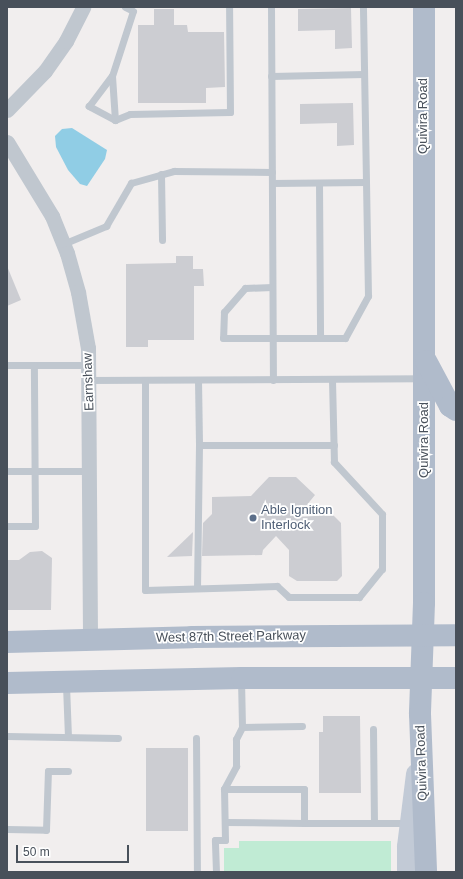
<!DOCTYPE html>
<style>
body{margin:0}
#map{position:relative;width:463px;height:879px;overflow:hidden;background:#f1eeee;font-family:Helvetica,sans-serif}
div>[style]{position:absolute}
.green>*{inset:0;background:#c0ebd4}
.water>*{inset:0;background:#90cde5}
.building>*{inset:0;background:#cccdd2;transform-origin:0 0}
.service>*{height:7px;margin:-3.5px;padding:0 3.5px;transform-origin:3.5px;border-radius:3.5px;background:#c0c7cf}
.minor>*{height:15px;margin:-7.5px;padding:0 7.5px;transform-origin:7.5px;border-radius:7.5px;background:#c0c7cf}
.secondary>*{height:21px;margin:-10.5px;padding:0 10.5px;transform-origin:10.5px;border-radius:10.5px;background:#c2cad6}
.primary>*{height:22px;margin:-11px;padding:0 11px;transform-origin:11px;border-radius:11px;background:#b0bbcb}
.dots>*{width:11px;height:11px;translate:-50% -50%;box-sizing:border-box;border:2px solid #fff;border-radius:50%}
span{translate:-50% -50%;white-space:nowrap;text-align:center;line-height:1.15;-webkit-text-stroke:3.5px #fff;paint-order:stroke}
.street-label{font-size:13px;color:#48505a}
.service-label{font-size:13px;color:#4e5e75}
.left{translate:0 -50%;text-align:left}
.frame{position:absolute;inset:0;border:8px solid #48505a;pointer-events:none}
.scale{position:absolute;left:16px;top:845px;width:113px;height:18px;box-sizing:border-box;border:2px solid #48505a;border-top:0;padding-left:5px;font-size:12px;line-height:14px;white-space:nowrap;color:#48505a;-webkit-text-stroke:3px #fff;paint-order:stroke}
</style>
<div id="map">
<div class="green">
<div style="clip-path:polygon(239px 841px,391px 841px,391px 872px,224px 872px,224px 848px,239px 848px)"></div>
</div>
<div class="water">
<div style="clip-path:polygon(72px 128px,107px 150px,105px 159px,87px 186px,80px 184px,68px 170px,56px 147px,55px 136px,62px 129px)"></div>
</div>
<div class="building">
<div style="clip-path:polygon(351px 8px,352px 48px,335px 49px,335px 30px,298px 31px,298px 9px)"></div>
<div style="clip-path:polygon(154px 9px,174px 9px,174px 25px,187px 25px,188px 32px,224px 32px,225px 87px,206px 88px,206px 103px,138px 103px,138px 25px,154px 25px)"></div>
<div style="clip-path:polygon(353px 103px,354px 145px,337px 146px,337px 123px,300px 124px,300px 104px)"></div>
<div style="clip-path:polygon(176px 256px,193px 256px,193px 269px,203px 269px,204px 286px,194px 286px,194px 340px,148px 340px,148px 347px,126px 347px,126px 264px,176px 263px)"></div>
<div style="clip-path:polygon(7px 266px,21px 300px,7px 306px)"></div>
<div style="clip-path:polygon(269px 477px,296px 477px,315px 495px,297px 517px,333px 515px,341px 523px,342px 576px,337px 581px,297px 581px,289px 576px,289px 550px,276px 536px,263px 550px,262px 555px,202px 556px,203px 523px,212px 514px,212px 497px,251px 496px)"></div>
<div style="clip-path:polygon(193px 532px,192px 556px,167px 557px)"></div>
<div style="clip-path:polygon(42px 551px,52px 558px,51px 610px,7px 610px,7px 560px,19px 560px,30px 552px)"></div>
<div style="clip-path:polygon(323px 716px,360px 716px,361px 793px,319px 793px,319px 732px,323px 732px)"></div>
<div style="left:146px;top:748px;width:42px;height:83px"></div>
</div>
<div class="service">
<div style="left:271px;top:7px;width:373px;rotate:89.7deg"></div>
<div style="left:112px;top:76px;width:44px;rotate:86.1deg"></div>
<div style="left:115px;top:120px;width:30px;rotate:-152deg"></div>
<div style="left:89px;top:106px;width:38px;rotate:-53deg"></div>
<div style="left:112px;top:76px;width:68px;rotate:-72.1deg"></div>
<div style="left:133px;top:11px;width:9px;rotate:-153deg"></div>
<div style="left:271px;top:76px;width:93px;rotate:-1.2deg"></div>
<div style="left:115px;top:120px;width:16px;rotate:-22deg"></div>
<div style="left:130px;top:114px;width:100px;rotate:-1.1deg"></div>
<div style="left:230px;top:112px;width:105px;rotate:-90.5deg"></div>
<div style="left:161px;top:174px;width:66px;rotate:89.1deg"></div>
<div style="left:272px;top:183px;width:94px;rotate:-0.6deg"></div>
<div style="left:319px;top:183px;width:155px;rotate:89.6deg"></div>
<div style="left:63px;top:244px;width:47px;rotate:-22.7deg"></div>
<div style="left:106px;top:226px;width:50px;rotate:-59.8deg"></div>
<div style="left:131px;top:183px;width:45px;rotate:-15.6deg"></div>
<div style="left:174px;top:171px;width:98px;rotate:0.6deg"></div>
<div style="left:272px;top:287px;width:27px;rotate:178deg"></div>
<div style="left:245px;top:288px;width:32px;rotate:131deg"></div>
<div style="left:224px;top:312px;width:26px;rotate:92deg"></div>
<div style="left:223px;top:338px;width:122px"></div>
<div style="left:345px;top:338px;width:48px;rotate:-61.3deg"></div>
<div style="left:368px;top:296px;width:289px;rotate:-91deg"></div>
<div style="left:7px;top:365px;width:82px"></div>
<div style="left:89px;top:380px;width:332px;rotate:-0.3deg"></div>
<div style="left:145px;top:380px;width:210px;rotate:90deg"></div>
<div style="left:145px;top:590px;width:132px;rotate:-1.7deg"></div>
<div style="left:277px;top:586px;width:16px;rotate:43deg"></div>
<div style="left:289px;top:597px;width:70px"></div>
<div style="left:359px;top:597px;width:36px;rotate:-51deg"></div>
<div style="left:382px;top:569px;width:55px;rotate:-90deg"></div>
<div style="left:382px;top:514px;width:71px;rotate:-132.7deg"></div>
<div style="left:334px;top:462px;width:83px;rotate:-91.4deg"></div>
<div style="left:198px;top:380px;width:65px;rotate:89.1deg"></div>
<div style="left:199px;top:445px;width:135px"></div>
<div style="left:7px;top:471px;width:83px"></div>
<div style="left:7px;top:526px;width:28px"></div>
<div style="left:35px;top:526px;width:161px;rotate:-90.4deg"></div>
<div style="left:197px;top:588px;width:143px;rotate:-89.2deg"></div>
<div style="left:66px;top:685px;width:51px;rotate:87.8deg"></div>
<div style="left:242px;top:727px;width:60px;rotate:-1deg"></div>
<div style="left:373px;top:729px;width:94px;rotate:89.4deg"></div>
<div style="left:7px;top:736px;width:111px;rotate:1deg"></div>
<div style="left:196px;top:738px;width:134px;rotate:89.6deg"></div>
<div style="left:224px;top:789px;width:80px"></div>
<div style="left:304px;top:789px;width:34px;rotate:90deg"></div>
<div style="left:304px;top:823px;width:104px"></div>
<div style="left:225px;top:822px;width:79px;rotate:0.7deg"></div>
<div style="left:7px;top:829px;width:39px;rotate:1deg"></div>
<div style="left:46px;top:830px;width:59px;rotate:-88.1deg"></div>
<div style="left:48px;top:771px;width:20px"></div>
<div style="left:216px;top:872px;width:32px;rotate:-92deg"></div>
<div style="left:215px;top:840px;width:10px"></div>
<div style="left:225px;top:840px;width:51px;rotate:-91.1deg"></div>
<div style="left:224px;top:789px;width:26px;rotate:-62deg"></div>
<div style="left:236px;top:766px;width:27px;rotate:-90deg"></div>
<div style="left:236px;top:739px;width:13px;rotate:-63deg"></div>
<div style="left:242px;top:727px;width:47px;rotate:-91.2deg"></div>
</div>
<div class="minor">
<div style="left:7px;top:110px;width:54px;rotate:-45.7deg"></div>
<div style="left:45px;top:71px;width:37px;rotate:-55deg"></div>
<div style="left:66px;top:41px;width:38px;rotate:-63deg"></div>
<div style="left:7px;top:142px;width:87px;rotate:58.7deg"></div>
<div style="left:52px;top:216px;width:40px;rotate:68deg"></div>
<div style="left:67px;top:253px;width:41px;rotate:74.2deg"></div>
<div style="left:78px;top:292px;width:57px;rotate:79.9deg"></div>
<div style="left:88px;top:348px;width:291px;rotate:89.6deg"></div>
</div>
<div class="secondary">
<div style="left:407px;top:872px;width:26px;rotate:-90deg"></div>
<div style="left:407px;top:846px;width:73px;rotate:-82.9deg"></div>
</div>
<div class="primary">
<div style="left:424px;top:7px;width:596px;rotate:90deg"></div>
<div style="left:424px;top:603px;width:111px;rotate:92.1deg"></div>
<div style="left:420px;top:714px;width:158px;rotate:87.8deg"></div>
<div style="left:426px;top:361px;width:51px;rotate:61.9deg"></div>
<div style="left:450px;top:406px;width:7px;rotate:34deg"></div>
<div style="left:7px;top:642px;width:185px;rotate:-1.5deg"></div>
<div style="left:192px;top:637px;width:264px;rotate:-0.4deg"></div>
<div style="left:7px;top:683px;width:235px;rotate:-1.2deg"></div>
<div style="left:242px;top:678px;width:214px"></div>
</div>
<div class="dots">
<div style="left:253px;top:518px;background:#5c6f8a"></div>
</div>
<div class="street-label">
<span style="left:423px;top:116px;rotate:-90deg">Quivira Road</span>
<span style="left:89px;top:382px;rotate:-92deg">Earnshaw</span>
<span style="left:424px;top:440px;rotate:-90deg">Quivira Road</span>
<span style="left:231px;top:637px;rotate:-1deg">West 87th Street Parkway</span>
<span style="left:422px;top:763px;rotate:-92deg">Quivira Road</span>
</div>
<div class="service-label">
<span class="left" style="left:261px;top:518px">Able Ignition<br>Interlock</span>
</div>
<div class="frame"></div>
<div class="scale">50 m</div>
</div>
